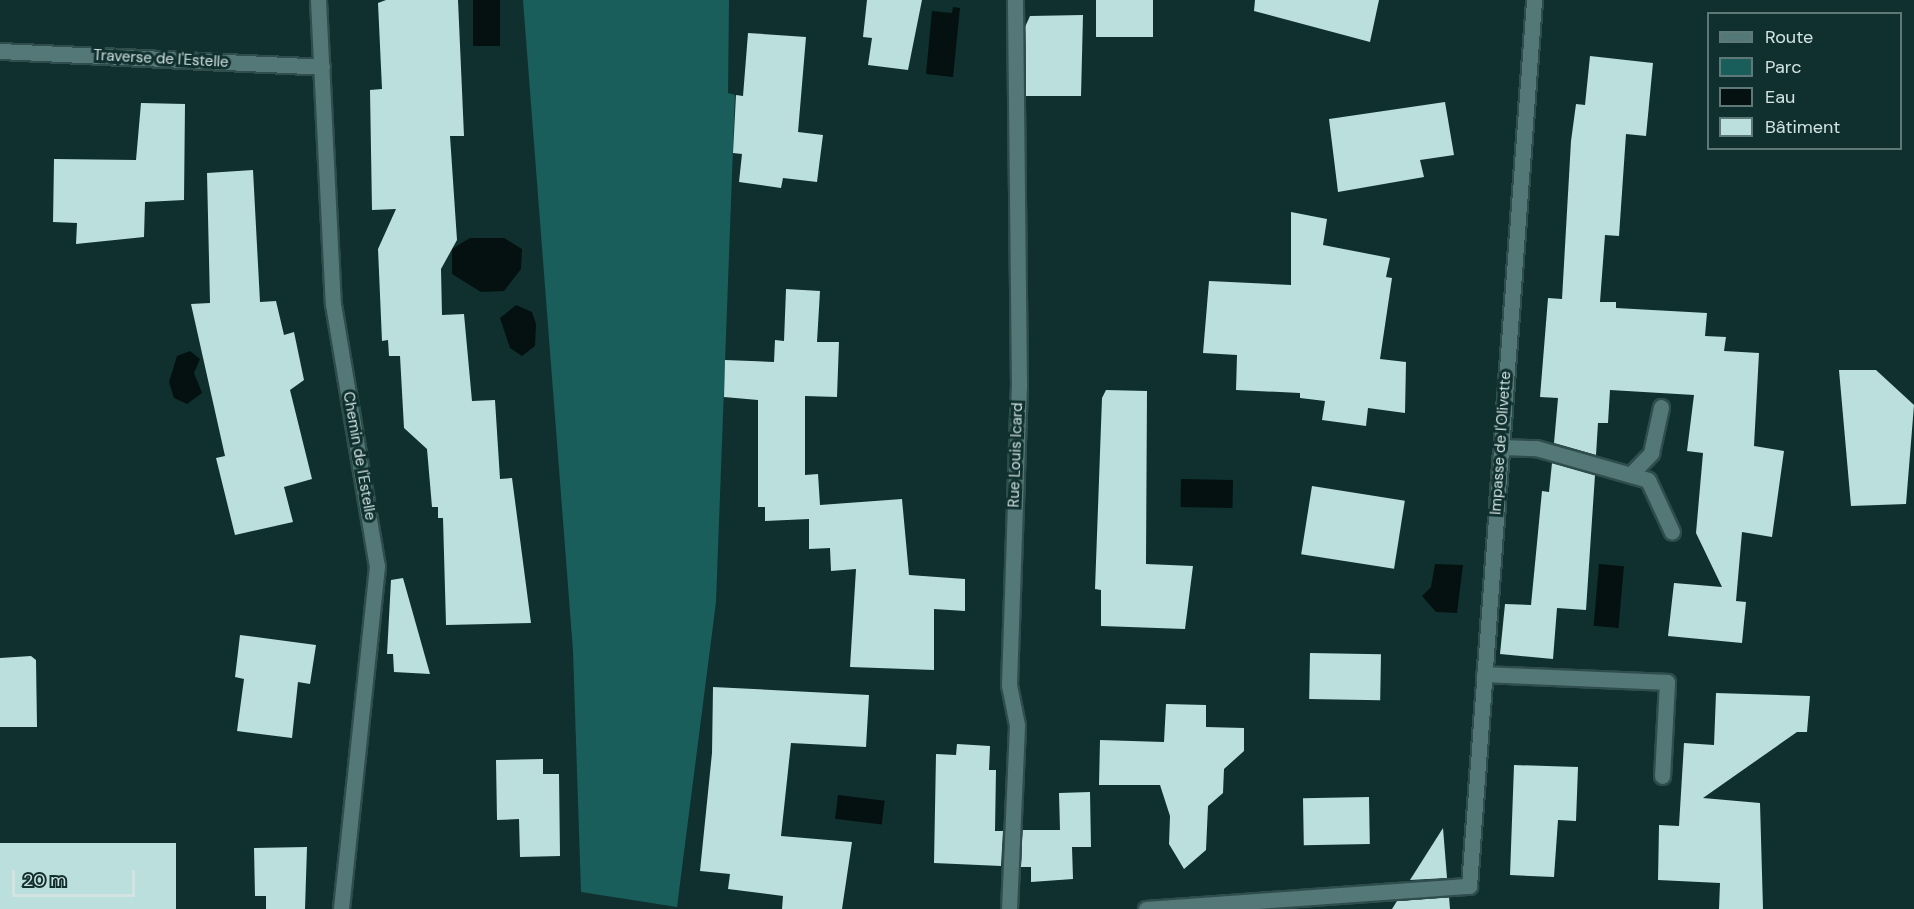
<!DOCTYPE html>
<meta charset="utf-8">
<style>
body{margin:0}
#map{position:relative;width:1914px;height:909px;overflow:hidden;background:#0f302f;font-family:"DM Sans",sans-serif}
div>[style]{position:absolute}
.green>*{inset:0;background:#1a5e5c}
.water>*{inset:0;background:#051111;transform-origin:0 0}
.building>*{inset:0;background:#bbdfdd;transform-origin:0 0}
.roads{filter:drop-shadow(2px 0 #2e4d4c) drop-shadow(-2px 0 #2e4d4c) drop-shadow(0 2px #2e4d4c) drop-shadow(0 -2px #2e4d4c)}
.minor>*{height:15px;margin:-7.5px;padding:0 7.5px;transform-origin:7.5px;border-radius:7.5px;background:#547877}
span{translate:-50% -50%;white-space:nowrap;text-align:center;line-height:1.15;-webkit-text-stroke:6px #0f302f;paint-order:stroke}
.street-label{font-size:15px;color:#d2e3e2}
.legend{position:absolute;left:1707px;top:12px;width:195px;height:138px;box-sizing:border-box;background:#0f302f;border:2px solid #5d7877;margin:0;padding:8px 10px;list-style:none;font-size:18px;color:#d2e3e2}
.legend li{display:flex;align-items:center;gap:12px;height:30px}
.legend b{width:30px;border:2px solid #5d7877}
.scale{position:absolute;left:12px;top:870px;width:123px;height:27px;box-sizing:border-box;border:3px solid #d2e3e2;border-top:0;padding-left:8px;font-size:18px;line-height:21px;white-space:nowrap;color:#d2e3e2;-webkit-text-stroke:4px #0f302f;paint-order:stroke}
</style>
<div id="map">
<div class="green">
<div style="clip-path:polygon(523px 0,729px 0,728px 93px,735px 95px,716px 602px,677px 907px,581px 892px,573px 651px)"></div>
</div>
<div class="water">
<div style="left:473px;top:0;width:27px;height:46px"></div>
<div style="clip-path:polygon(953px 7px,960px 8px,953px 77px,926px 74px,932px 11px,952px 13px)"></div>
<div style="clip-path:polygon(470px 238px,504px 238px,522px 249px,521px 269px,504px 291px,481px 292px,452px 274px,452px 249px)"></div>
<div style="clip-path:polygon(516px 305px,532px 312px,536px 324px,535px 346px,522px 356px,510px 348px,500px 318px)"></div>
<div style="clip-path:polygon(190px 351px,200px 359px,194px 373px,202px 393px,187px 404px,174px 398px,169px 382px,177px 356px)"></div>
<div style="left:1181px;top:479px;width:52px;height:28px;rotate:1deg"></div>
<div style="clip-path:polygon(1435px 564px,1463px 565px,1457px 613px,1436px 612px,1422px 596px,1431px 587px)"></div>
<div style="left:1599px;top:564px;width:25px;height:62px;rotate:5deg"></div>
<div style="left:838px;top:795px;width:47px;height:24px;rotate:7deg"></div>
</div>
<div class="building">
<div style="clip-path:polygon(386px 0,458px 0,464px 136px,450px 136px,457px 240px,441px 269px,442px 315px,464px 314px,472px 401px,495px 400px,500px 479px,512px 478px,531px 623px,446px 625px,443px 518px,438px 518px,438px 507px,432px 507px,427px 449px,404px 428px,400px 356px,389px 356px,388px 340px,382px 341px,378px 249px,396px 209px,372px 210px,370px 90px,382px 89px,378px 3px)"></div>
<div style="clip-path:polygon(867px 0,922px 0,908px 70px,868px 65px,872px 38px,863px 37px)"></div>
<div style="left:1096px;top:0;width:57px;height:37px"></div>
<div style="clip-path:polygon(1255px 0,1379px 0,1370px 42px,1254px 11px)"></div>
<div style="clip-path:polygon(1083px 15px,1081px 96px,1026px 96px,1025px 27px,1030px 16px)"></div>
<div style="clip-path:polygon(748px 33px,806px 37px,798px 132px,823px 135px,817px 182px,783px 178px,781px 188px,739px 182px,742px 154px,733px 153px,736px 95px,743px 96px)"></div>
<div style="clip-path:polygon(1590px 56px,1653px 63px,1646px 136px,1626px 134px,1619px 236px,1605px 235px,1600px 302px,1616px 302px,1616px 308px,1707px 313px,1705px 336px,1726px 337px,1724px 351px,1759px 353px,1754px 446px,1784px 451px,1772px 537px,1742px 532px,1736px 601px,1746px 602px,1742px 643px,1668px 636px,1674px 583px,1722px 587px,1696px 533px,1703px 453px,1687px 451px,1694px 395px,1610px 390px,1608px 423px,1598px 423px,1596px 455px,1554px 443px,1558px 398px,1540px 397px,1548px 298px,1562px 299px,1571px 141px,1576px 104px,1585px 105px)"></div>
<div style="clip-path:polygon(1445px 102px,1454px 155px,1420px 160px,1424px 177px,1338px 192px,1329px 119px)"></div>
<div style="clip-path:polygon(141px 103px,185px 104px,184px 200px,145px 202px,144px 237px,76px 244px,77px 223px,53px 222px,54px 159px,136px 160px)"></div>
<div style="clip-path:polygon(253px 170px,260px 302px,276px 301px,284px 335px,294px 332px,304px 380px,290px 390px,312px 479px,284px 487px,293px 522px,235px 535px,216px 458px,225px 456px,191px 304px,210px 303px,207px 173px)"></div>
<div style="clip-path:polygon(1291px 212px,1327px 219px,1323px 245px,1390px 258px,1386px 277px,1392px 278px,1380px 359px,1406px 362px,1405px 413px,1368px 408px,1366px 426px,1322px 420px,1325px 401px,1300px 398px,1300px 393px,1236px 390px,1237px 355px,1203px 353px,1209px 281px,1291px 285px)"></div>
<div style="clip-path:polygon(786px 289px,820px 291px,817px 342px,839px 342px,837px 397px,805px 396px,805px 475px,818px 474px,820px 505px,902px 499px,909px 575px,965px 579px,965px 611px,934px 609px,934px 670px,850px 667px,856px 569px,831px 571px,830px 548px,809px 549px,809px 519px,765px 521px,765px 507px,758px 507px,758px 400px,724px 397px,725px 360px,774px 362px,775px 340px,784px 341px)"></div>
<div style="clip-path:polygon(1839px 370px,1876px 370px,1914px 405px,1906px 504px,1851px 506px)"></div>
<div style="clip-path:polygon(1106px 390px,1147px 391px,1146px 564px,1193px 566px,1185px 629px,1101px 626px,1101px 590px,1095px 589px,1102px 398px)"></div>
<div style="clip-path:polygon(1552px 463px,1595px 475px,1586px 610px,1557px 608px,1553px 659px,1500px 654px,1505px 604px,1531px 605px,1542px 491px,1549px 492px)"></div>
<div style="left:1312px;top:486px;width:94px;height:69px;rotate:9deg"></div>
<div style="clip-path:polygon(403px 578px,430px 674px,394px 672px,393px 654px,387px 654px,391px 580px)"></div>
<div style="clip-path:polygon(240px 635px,316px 645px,310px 684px,298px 682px,292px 738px,237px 731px,244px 679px,235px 677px)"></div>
<div style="left:1310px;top:653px;width:71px;height:46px;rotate:1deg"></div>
<div style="clip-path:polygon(31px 656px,36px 660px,37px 727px,0 727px,0 658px)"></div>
<div style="clip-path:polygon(713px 687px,869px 695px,866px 747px,791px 743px,781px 836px,852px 842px,842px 909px,782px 909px,783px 896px,728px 889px,730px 874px,700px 871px,712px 753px)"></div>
<div style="clip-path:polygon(1716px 693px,1810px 696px,1807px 732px,1797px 732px,1703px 798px,1760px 803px,1763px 909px,1719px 909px,1720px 883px,1658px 880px,1659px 825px,1679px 826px,1684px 743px,1714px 745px)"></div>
<div style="clip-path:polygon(1166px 704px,1206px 705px,1206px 727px,1244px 728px,1244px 751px,1224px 769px,1223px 793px,1208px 806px,1206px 850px,1184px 869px,1169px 844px,1170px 816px,1160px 785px,1099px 785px,1100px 740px,1164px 742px)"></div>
<div style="clip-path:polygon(957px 744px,990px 746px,989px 770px,996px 770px,995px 831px,1003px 831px,1001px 866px,934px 863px,936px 754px,956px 755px)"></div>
<div style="clip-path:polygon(543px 759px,543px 774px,559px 774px,560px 856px,520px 857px,519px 819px,497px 820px,496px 760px)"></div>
<div style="clip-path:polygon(1514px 765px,1578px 767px,1576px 821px,1558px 820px,1554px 877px,1510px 875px)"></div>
<div style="clip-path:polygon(1090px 792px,1091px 847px,1072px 847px,1073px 879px,1031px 882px,1031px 867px,1021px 867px,1022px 830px,1060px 830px,1059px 793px)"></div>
<div style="left:1369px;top:797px;width:47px;height:66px;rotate:89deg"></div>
<div style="clip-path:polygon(1443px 828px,1447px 878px,1410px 880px)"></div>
<div style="left:176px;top:843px;width:66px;height:176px;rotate:90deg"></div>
<div style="clip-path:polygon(307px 847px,305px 909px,266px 909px,266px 896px,255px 896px,254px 848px)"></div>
<div style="clip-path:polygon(1449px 897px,1450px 909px,1392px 909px,1397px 901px)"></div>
</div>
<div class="roads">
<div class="minor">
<div style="left:318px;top:0;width:304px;rotate:87.2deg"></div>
<div style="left:333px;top:304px;width:266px;rotate:80.5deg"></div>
<div style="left:377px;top:566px;width:345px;rotate:96deg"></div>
<div style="left:0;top:51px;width:322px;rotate:2.8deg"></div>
<div style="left:1501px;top:447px;width:35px;rotate:2deg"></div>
<div style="left:1536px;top:448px;width:116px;rotate:15.9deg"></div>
<div style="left:1648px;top:480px;width:57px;rotate:65.2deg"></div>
<div style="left:1632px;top:473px;width:28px;rotate:-46deg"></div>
<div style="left:1651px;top:453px;width:47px;rotate:-77.7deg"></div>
<div style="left:1484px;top:674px;width:183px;rotate:2.5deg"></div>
<div style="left:1667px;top:682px;width:94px;rotate:93deg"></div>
<div style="left:1009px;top:909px;width:184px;rotate:-87.5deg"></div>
<div style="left:1017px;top:725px;width:41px;rotate:-101.3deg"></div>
<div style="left:1009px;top:685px;width:299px;rotate:-88.1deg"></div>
<div style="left:1019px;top:386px;width:386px;rotate:-90.6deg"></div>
<div style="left:1146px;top:909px;width:324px;rotate:-4.1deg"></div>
<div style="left:1469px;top:886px;width:888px;rotate:-85.8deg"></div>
</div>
</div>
<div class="street-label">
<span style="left:161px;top:59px;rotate:3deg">Traverse de l'Estelle</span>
<span style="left:1501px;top:443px;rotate:-86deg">Impasse de l'Olivette</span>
<span style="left:1016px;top:455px;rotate:-88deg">Rue Louis Icard</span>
<span style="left:359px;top:456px;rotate:80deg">Chemin de l'Estelle</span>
</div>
<ul class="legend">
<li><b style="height:8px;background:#547877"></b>Route</li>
<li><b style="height:16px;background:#1a5e5c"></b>Parc</li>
<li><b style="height:16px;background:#051111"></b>Eau</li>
<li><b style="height:16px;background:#bbdfdd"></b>Bâtiment</li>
</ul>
<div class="scale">20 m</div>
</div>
